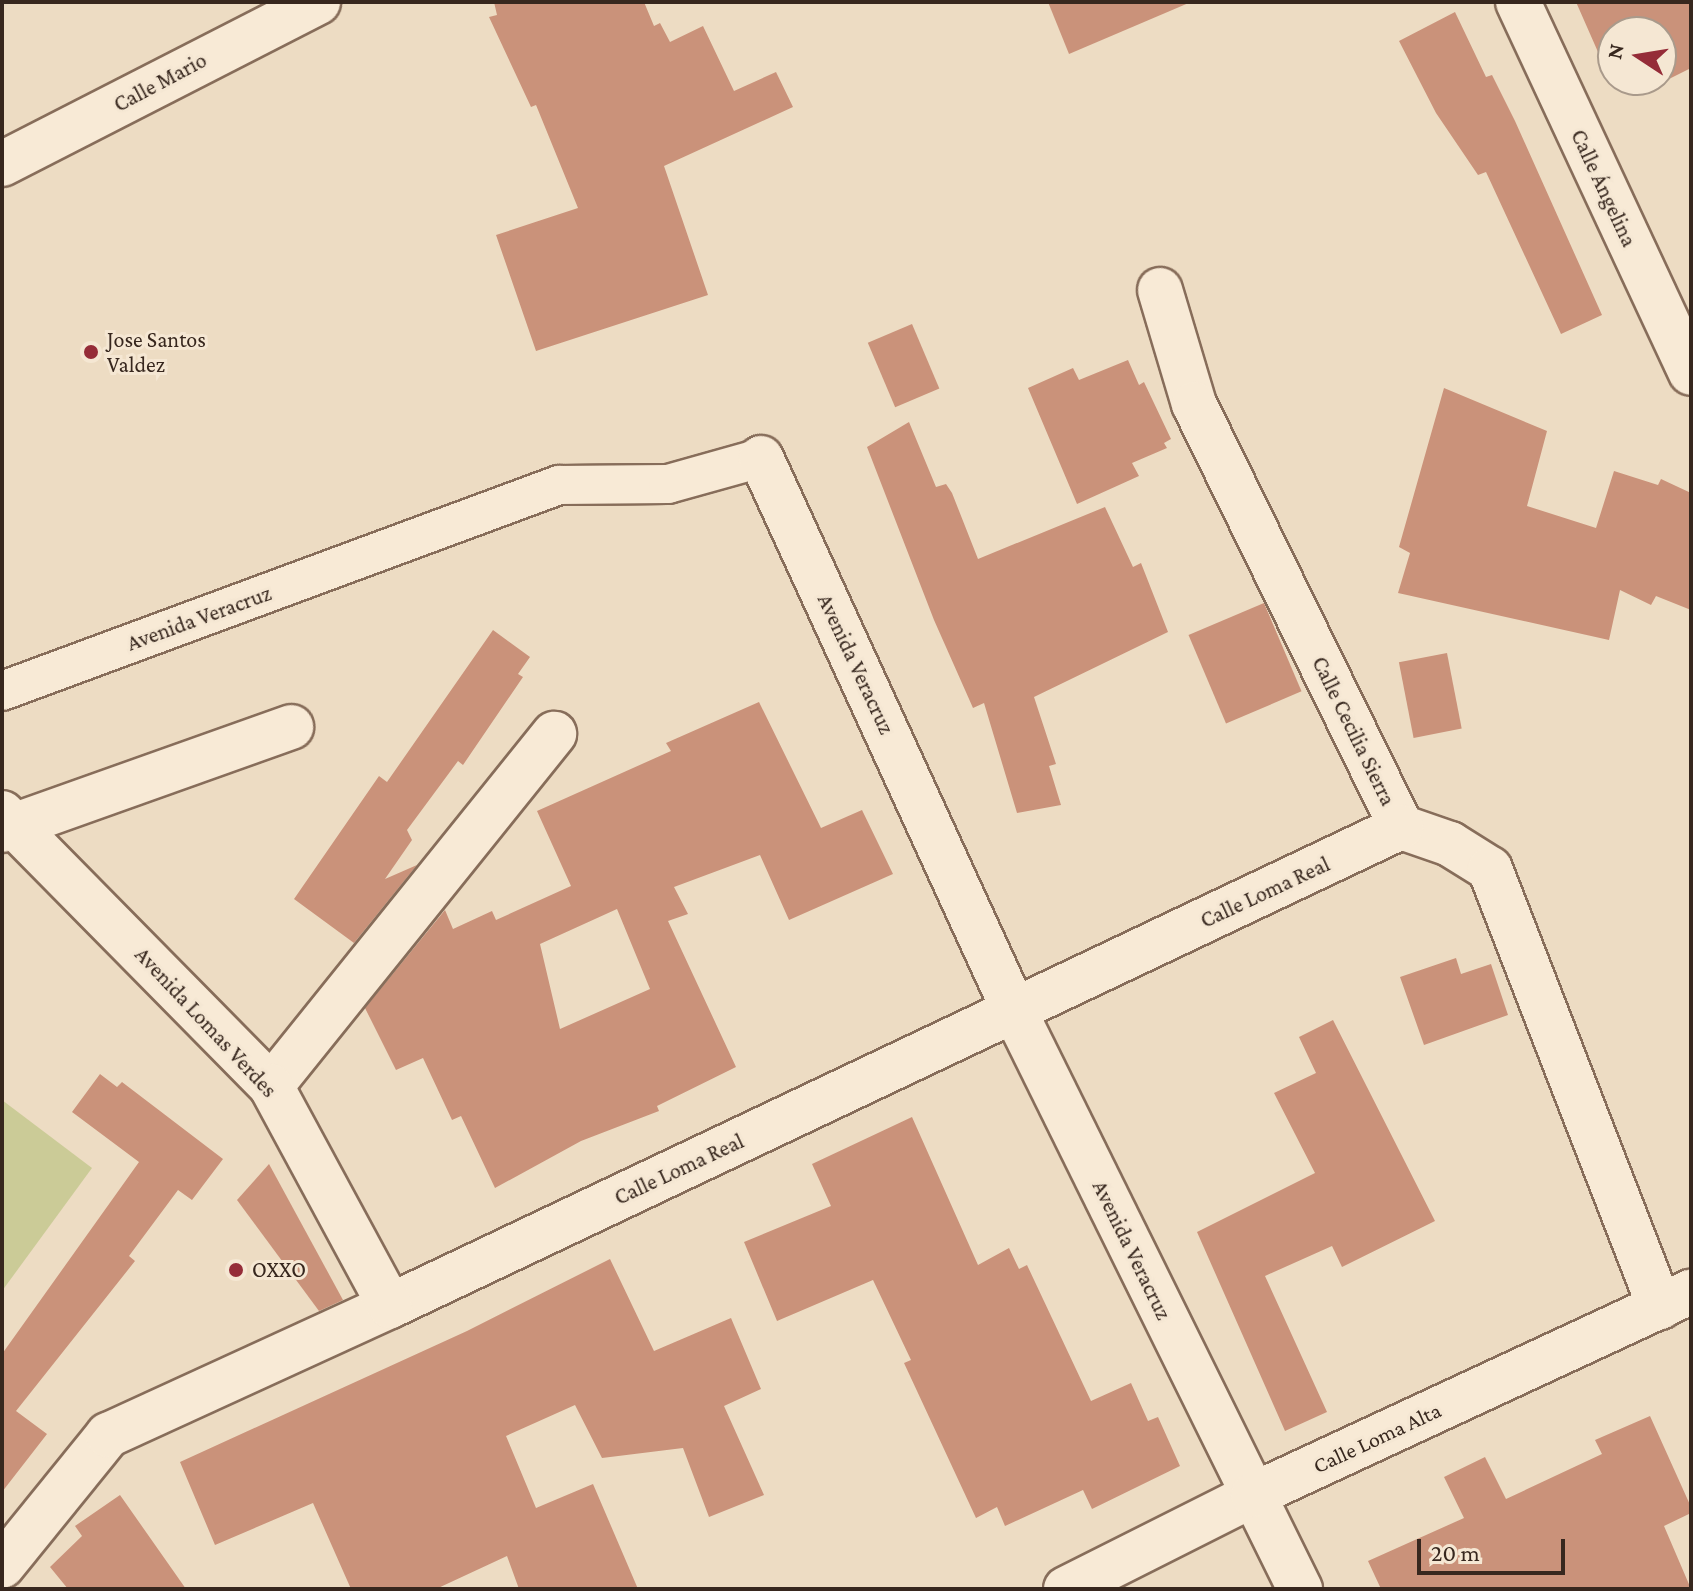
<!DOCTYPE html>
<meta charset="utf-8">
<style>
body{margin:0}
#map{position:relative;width:1693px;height:1591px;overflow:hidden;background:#eddcc3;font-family:"Crimson Pro",serif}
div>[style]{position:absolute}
.green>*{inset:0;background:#cbcb97}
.building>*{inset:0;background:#ca927a;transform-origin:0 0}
.roads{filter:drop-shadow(2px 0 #876d5a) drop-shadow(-2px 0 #876d5a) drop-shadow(0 2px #876d5a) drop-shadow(0 -2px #876d5a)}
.pedestrian>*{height:38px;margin:-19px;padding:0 19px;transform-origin:19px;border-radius:19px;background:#f8ead6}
.minor>*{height:44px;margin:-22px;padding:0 22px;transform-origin:22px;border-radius:22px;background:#f8ead6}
.tertiary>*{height:44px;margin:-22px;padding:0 22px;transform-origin:22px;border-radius:22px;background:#f8ead6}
.dots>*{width:22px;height:22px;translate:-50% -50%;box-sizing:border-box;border:4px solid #f5e7d3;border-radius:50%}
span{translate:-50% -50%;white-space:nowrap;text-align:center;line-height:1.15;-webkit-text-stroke:6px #f5e7d3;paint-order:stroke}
.street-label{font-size:22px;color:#37271e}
.poi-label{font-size:22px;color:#37271e}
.left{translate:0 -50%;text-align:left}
.frame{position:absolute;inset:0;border:4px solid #37271e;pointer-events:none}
.north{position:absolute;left:1597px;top:16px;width:80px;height:80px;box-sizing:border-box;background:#f5e7d3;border:2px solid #a99a8b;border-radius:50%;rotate:282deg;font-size:22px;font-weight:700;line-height:32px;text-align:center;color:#37271e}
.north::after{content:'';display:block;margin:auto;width:28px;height:36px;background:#952c38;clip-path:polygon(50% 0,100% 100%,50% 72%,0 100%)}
.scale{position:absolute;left:1417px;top:1539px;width:148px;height:36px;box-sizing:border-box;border:4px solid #37271e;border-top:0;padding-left:10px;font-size:24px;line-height:28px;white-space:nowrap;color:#37271e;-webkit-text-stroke:6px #f5e7d3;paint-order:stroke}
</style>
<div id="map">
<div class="green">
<div style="clip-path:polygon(2px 1100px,92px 1168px,2px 1291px)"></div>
</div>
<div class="building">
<div style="clip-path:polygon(494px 2px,644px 2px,654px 26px,660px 23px,670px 42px,703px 26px,734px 91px,776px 72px,793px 107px,664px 166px,708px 295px,536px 351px,496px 235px,578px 208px,536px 105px,531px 107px,489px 17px,497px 15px)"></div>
<div style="clip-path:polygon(1048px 2px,1191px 2px,1069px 54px)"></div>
<div style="clip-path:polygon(1576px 2px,1691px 2px,1691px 68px,1651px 88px,1647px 80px,1661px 80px,1661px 32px,1613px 32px,1613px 45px,1598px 52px)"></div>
<div style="clip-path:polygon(1455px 12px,1486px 77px,1492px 75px,1515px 121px,1602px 315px,1561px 334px,1486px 172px,1478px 175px,1436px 113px,1399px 41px)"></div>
<div style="left:912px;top:324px;width:70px;height:48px;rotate:67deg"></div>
<div style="clip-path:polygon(1128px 360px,1139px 385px,1144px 382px,1171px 439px,1164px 443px,1167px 448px,1132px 463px,1139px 476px,1077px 504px,1028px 388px,1073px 368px,1079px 380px)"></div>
<div style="clip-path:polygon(1444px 388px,1547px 431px,1527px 506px,1596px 528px,1614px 471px,1658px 485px,1661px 479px,1691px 493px,1691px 610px,1656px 596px,1651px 605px,1620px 590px,1609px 640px,1398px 593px,1410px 553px,1399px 547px)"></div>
<div style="clip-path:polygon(909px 422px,936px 487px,946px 484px,952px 493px,978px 559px,1105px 507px,1133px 567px,1141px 563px,1168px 632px,1034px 697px,1056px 764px,1049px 766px,1061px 805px,1017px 813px,984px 703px,973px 708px,934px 620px,867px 447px)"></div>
<div style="left:1264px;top:603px;width:96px;height:82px;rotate:67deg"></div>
<div style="clip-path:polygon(493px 630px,530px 657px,518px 674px,523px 677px,463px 765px,458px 761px,407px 830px,412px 840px,385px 879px,417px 865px,354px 943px,294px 899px,379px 776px,387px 782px)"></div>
<div style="left:1447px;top:653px;width:77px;height:49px;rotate:79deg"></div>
<div style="clip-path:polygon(evenodd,759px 702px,821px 828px,862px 810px,893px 874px,789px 920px,760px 855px,674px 887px,688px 914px,668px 921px,736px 1067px,657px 1106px,659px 1111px,581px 1141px,495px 1188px,461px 1116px,452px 1120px,423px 1058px,396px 1070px,365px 1008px,445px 910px,453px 929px,492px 911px,496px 920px,571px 886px,537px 811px,671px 751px,666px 743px,759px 702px,617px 909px,650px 989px,560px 1029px,540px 944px,617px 909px)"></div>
<div style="clip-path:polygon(1456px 958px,1461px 974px,1491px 964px,1508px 1015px,1424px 1045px,1400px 977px)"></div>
<div style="clip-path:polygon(1333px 1020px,1435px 1221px,1342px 1267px,1332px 1246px,1265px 1276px,1327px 1412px,1285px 1431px,1197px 1232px,1315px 1173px,1274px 1093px,1316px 1073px,1299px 1037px)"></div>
<div style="clip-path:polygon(100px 1074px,117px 1087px,122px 1082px,223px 1159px,192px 1200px,178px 1190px,129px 1256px,135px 1261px,16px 1411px,47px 1434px,2px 1492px,2px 1354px,139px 1162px,72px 1112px)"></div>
<div style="clip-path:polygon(912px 1117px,978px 1265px,1009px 1248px,1019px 1269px,1027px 1265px,1091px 1401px,1131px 1383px,1148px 1421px,1158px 1417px,1180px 1466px,1092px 1509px,1083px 1490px,1005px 1526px,997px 1507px,976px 1518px,904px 1363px,911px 1360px,873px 1280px,777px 1321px,744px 1242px,831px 1206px,812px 1164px)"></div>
<div style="clip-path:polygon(269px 1164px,343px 1300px,319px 1311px,237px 1200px)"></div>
<div style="clip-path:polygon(610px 1259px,654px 1351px,731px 1318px,761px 1389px,724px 1406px,764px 1495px,709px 1517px,683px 1448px,602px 1458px,575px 1405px,506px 1436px,536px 1508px,593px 1484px,638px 1589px,519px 1589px,507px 1556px,436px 1589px,351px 1589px,313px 1503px,215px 1545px,180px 1462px,467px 1331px)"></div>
<div style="clip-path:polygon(1650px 1416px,1691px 1507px,1691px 1513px,1664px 1526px,1691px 1589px,1381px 1589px,1368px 1561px,1464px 1518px,1444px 1477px,1485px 1457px,1506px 1499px,1602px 1454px,1595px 1440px)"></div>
<div style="clip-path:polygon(120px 1495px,186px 1589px,68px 1589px,50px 1567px,82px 1536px,75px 1526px)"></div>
</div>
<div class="roads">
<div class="pedestrian">
<div style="left:2px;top:691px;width:594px;rotate:-20.3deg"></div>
<div style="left:559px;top:485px;width:109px;rotate:-0.5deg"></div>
<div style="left:668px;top:484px;width:97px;rotate:-15.6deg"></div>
</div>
<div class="minor">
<div style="left:1518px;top:2px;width:409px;rotate:65deg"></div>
<div style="left:2px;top:164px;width:355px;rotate:-27.1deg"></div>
<div style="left:1160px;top:290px;width:119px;rotate:73.4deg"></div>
<div style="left:1194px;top:404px;width:471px;rotate:63.9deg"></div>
<div style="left:1401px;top:827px;width:52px;rotate:19.1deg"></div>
<div style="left:1450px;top:844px;width:47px;rotate:32deg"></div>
<div style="left:1490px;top:869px;width:470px;rotate:68.8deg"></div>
<div style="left:761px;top:458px;width:607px;rotate:65.38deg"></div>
<div style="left:1014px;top:1010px;width:646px;rotate:63.71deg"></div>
<div style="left:2px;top:830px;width:307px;rotate:-19.6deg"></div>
<div style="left:271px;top:1086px;width:452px;rotate:-51.2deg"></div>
<div style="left:2px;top:1566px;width:169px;rotate:-51deg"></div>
<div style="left:108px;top:1435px;width:310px;rotate:-24.6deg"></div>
<div style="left:390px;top:1306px;width:1119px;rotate:-25.35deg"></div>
<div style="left:1066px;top:1589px;width:209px;rotate:-26.7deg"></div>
<div style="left:1253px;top:1495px;width:483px;rotate:-24.9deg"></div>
</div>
<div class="tertiary">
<div style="left:2px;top:813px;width:383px;rotate:45.4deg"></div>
<div style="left:271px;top:1086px;width:250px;rotate:61.6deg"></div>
</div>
</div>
<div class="dots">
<div style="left:91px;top:352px;background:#952c38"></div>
<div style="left:236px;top:1270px;background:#952c38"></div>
</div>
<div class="street-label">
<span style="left:160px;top:82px;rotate:-28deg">Calle Mario</span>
<span style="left:1604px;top:188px;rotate:65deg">Calle Ángelina</span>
<span style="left:199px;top:618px;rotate:-20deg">Avenida Veracruz</span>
<span style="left:856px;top:664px;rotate:65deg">Avenida Veracruz</span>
<span style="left:1354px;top:731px;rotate:64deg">Calle Cecilia Sierra</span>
<span style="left:1265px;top:892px;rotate:-25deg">Calle Loma Real</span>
<span style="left:206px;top:1022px;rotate:47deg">Avenida Lomas Verdes</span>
<span style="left:679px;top:1169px;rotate:-25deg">Calle Loma Real</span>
<span style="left:1132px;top:1250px;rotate:64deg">Avenida Veracruz</span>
<span style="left:1377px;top:1438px;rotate:-25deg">Calle Loma Alta</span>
</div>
<div class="poi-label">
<span class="left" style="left:107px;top:352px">Jose Santos<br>Valdez</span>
<span class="left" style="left:252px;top:1270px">OXXO</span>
</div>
<div class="frame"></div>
<div class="north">N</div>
<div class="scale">20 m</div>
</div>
